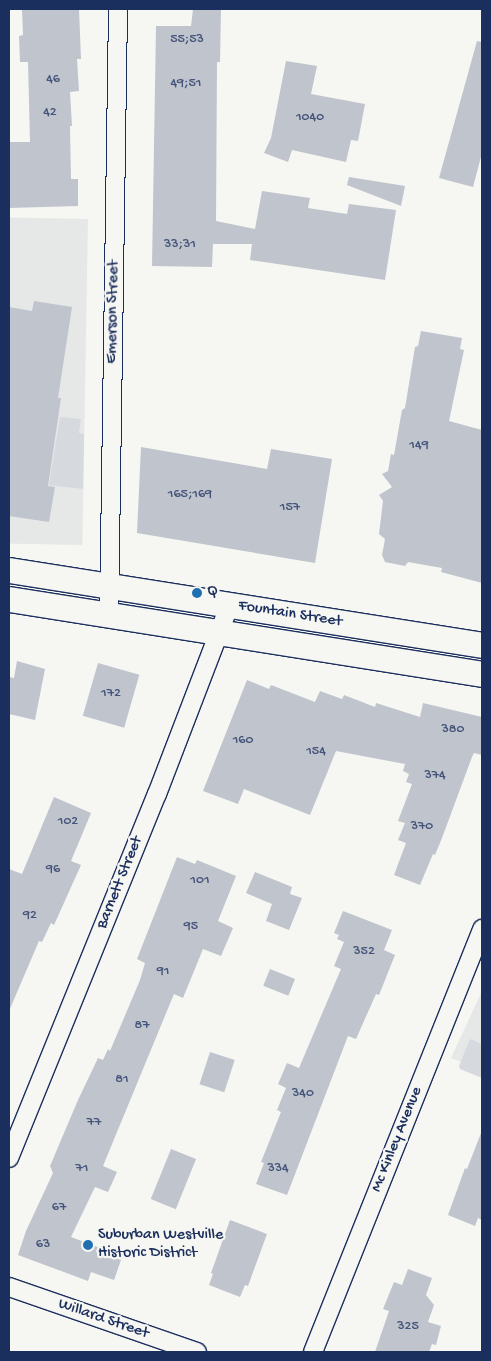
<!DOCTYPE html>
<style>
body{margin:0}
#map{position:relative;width:491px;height:1361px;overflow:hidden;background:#f6f6f2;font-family:"Gochi Hand",sans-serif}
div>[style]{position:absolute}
.built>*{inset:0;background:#e6e7e7;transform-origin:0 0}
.green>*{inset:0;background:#d6d9dd}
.building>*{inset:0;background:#c0c4cd;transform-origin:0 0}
.roads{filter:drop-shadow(1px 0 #1b2f5e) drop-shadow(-1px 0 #1b2f5e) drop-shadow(0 1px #1b2f5e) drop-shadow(0 -1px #1b2f5e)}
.street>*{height:18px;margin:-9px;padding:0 9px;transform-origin:9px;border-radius:9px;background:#f6f6f2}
.secondary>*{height:25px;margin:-12.5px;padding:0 12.5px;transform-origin:12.5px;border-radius:12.5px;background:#f6f6f2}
.dots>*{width:14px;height:14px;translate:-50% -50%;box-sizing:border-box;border:2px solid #f6f6f2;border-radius:50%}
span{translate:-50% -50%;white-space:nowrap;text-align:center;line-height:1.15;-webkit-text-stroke:4.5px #f6f6f2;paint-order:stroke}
.number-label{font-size:14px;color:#44547a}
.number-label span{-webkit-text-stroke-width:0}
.street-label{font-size:16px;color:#1b2f5e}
.poi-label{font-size:16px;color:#1b2f5e}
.left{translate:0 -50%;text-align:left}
.frame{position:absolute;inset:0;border:10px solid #1b2f5e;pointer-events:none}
</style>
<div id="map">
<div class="built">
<div style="left:88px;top:219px;width:326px;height:79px;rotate:91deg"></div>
<div style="clip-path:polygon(482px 991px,482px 1069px,451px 1058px)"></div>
</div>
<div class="green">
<div style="clip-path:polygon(60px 417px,81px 419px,79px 433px,84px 434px,83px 489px,49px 485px)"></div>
<div style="clip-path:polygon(470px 1039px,482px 1044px,482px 1078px,460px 1069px,459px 1066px)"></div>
</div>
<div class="building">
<div style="clip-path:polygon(22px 9px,79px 9px,81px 59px,77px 59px,79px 91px,70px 92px,72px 126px,70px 126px,71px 179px,78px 179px,78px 206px,9px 208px,9px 142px,30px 142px,28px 62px,20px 62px,19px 36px,23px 35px)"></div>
<div style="clip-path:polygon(193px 9px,221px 9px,220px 62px,217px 62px,216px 221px,255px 229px,262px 191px,310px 198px,308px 208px,347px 214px,349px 204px,396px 210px,385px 280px,250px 260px,252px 244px,213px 244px,212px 267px,152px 266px,156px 26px,191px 26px)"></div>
<div style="clip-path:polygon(477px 41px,482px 42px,482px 153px,473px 187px,439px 178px)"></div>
<div style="clip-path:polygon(286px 61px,317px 66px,311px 94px,365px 104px,358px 141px,351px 140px,346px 162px,292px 150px,288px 162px,264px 153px,271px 138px)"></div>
<div style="clip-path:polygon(349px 177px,405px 186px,401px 206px,347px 185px)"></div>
<div style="clip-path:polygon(34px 301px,72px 307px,58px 398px,61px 398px,48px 486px,55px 487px,49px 522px,9px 516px,9px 307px,32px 311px)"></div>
<div style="clip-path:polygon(421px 331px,462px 338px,460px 349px,464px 350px,449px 421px,482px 430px,482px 583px,441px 572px,442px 568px,408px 562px,405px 566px,385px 562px,382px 555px,385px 539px,379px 534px,383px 501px,379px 495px,392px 487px,382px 474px,388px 471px,391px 454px,394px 455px,402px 410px,405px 408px,415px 347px,418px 346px)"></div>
<div style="clip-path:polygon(141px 447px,267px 469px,271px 449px,332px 459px,315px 563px,137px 533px)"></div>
<div style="clip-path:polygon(17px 661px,45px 669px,35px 720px,9px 714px,9px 677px,14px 678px)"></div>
<div style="left:98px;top:663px;width:43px;height:55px;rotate:16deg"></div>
<div style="clip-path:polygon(247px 680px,269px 689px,271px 685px,315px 702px,320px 691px,342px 699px,344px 695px,375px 707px,376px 703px,420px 717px,423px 703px,482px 717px,482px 755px,474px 753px,472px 757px,442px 838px,435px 855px,433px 854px,420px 885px,394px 875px,406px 843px,398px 840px,405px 823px,398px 821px,412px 784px,406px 782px,409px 774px,403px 771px,405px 764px,336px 751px,310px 815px,244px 789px,238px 804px,203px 791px)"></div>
<div style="clip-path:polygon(54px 797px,91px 813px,71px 861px,81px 865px,54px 925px,51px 923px,42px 942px,39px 941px,9px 1011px,9px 869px,22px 874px)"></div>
<div style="clip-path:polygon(177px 857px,195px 864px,197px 860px,236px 876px,218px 921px,233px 928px,221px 956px,203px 949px,183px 998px,174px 994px,103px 1166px,117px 1172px,108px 1192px,95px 1187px,71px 1237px,100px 1248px,99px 1252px,121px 1260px,114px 1280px,91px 1272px,88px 1281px,18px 1255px,26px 1231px,53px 1173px,50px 1166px,78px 1100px,98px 1058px,103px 1060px,108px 1049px,110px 1051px,140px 980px,145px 963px,137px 959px)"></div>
<div style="clip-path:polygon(255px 872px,292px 887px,290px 894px,302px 898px,289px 930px,266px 921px,272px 904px,246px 893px)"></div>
<div style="clip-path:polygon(343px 911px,392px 930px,384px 950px,395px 955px,379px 995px,376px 994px,356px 1039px,348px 1036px,287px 1195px,256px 1184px,264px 1163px,261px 1162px,281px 1112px,277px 1110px,286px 1088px,278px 1084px,287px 1063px,299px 1068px,341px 969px,334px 966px,344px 942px,337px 939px,339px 935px,334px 933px)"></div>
<div style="left:270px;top:969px;width:27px;height:18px;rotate:22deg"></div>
<div style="left:210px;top:1052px;width:26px;height:34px;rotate:18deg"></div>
<div style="clip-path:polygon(481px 1133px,482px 1220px,478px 1218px,475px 1226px,448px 1215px,465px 1168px,467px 1169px)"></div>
<div style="left:171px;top:1149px;width:27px;height:54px;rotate:22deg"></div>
<div style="clip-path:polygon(230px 1220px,267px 1234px,248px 1286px,245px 1285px,240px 1297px,209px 1285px,213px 1274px,211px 1273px)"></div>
<div style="clip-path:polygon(408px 1269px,432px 1278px,426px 1295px,434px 1305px,428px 1322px,441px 1326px,436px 1345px,432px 1344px,429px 1352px,375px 1352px,389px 1311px,383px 1309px,394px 1282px,402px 1285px)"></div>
</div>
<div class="roads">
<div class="street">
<div style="left:109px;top:616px;width:607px;rotate:-89.15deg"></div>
<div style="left:9px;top:1158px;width:393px;rotate:-67.9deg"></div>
<div style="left:157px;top:794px;width:201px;rotate:-69deg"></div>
<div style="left:9px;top:1287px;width:199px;rotate:19.1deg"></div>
<div style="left:313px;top:1352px;width:456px;rotate:-68.2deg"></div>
</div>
<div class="secondary">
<div style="left:9px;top:570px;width:479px;rotate:9deg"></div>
<div style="left:9px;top:599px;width:479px;rotate:9deg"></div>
</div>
</div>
<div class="dots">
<div style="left:197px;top:593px;background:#1f6fb2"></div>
<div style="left:88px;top:1245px;background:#1f6fb2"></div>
</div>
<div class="number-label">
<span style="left:187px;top:40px">55;53</span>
<span style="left:53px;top:80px">46</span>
<span style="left:186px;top:84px">49;51</span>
<span style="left:50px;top:113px">42</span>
<span style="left:310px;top:118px">1040</span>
<span style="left:180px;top:245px">33;31</span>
<span style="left:419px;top:446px">149</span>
<span style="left:190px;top:495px">165;169</span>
<span style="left:290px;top:508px">157</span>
<span style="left:111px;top:694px">172</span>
<span style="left:453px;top:730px">380</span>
<span style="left:243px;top:741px">160</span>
<span style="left:316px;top:752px">154</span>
<span style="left:435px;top:776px">374</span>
<span style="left:68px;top:822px">102</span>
<span style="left:422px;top:827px">370</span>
<span style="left:53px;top:870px">96</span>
<span style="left:200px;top:881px">101</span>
<span style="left:30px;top:916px">92</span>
<span style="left:191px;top:927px">95</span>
<span style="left:364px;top:952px">352</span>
<span style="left:163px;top:972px">91</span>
<span style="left:142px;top:1026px">87</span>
<span style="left:122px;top:1080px">81</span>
<span style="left:303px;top:1094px">340</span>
<span style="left:94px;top:1123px">77</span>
<span style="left:82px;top:1169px">71</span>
<span style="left:278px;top:1169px">334</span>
<span style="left:59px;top:1208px">67</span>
<span style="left:43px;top:1245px">63</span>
<span style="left:408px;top:1327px">325</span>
</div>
<div class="street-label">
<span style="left:114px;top:312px;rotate:-89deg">Emerson Street</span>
<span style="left:290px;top:615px;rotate:9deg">Fountain Street</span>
<span style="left:121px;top:883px;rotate:-68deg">Barnett Street</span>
<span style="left:398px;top:1140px;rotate:-68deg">Mc Kinley Avenue</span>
<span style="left:103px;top:1320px;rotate:19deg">Willard Street</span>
</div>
<div class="poi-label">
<span class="left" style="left:207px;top:593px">Q</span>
<span class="left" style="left:98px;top:1245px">Suburban Westville<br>Historic District</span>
</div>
<div class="frame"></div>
</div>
